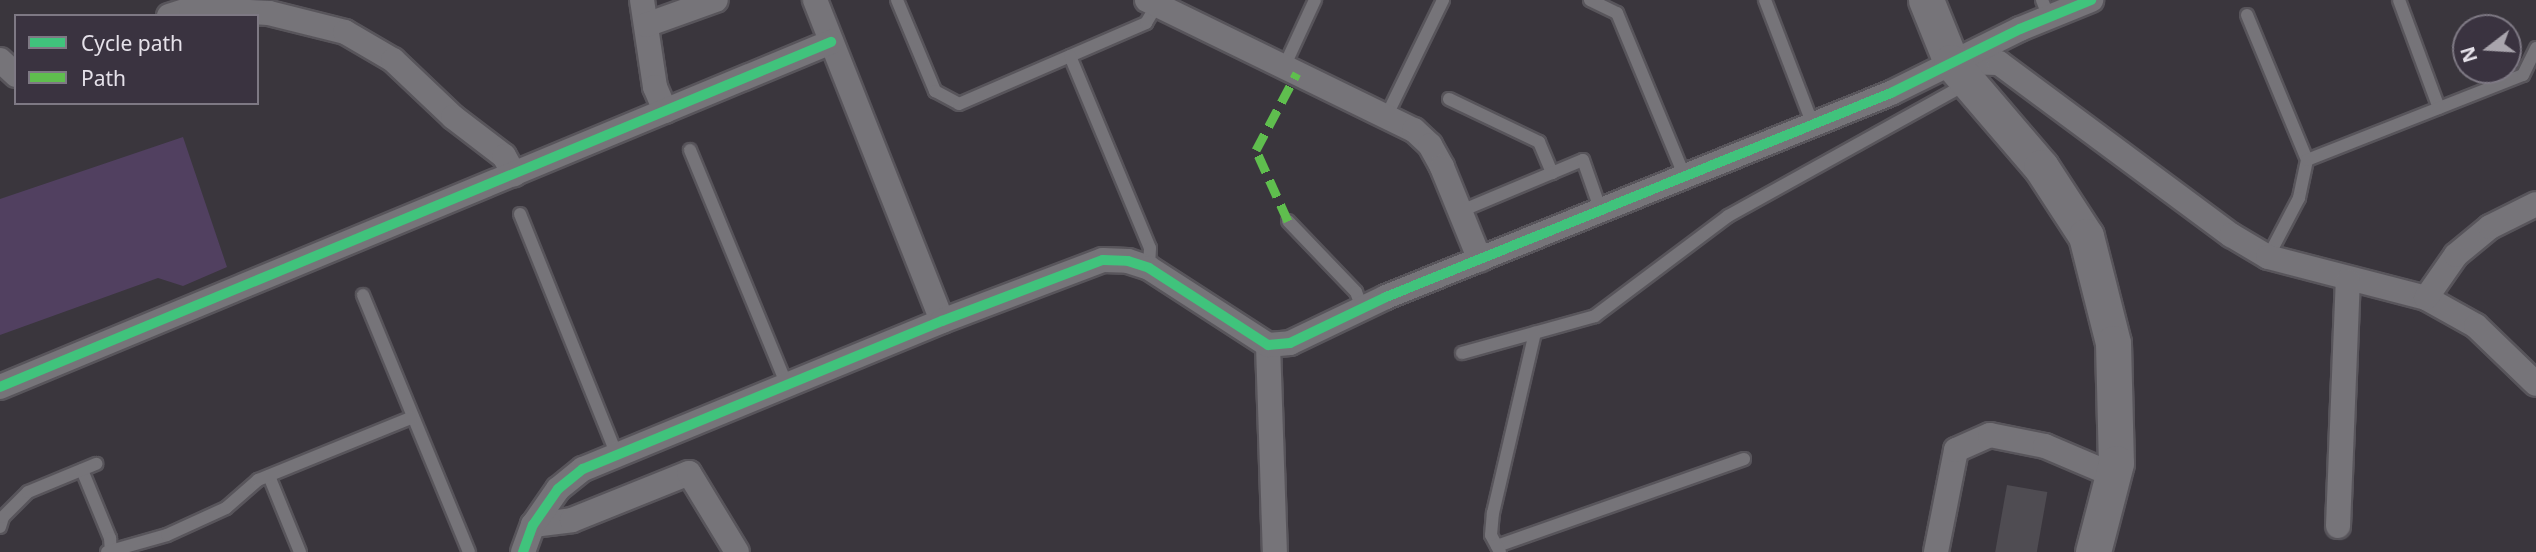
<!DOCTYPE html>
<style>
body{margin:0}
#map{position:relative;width:2536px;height:552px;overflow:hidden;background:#3a363d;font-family:"Noto Sans",sans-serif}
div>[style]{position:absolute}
.green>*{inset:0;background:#514060}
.building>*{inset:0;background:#4f4c52;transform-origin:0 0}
.roads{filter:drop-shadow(2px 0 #58555b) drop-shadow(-2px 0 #58555b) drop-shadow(0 2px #58555b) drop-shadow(0 -2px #58555b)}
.lane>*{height:12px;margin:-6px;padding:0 6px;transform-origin:6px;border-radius:6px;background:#767479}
.street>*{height:24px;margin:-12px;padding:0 12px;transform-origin:12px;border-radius:12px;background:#767479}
.secondary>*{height:35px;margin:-17.5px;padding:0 17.5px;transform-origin:17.5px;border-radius:17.5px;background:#767479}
.quiet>*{height:9px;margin-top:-4.5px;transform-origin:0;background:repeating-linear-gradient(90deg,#5fbe4e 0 18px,transparent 0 27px)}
.cycleway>*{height:10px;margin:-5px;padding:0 5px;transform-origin:5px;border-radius:5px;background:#40c37c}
span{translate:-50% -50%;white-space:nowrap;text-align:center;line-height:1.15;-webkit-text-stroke:7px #3a3340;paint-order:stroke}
.legend{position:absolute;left:14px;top:14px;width:245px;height:91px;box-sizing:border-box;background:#3a3340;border:2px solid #7e7984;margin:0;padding:9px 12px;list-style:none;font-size:21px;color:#e5e1e9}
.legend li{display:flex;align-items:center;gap:14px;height:35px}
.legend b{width:35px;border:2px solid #7e7984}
.north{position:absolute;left:2452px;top:14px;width:70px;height:70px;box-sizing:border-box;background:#3a3340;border:2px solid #7e7984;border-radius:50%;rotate:253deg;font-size:19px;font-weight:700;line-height:28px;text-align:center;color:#e5e1e9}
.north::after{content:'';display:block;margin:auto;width:24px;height:32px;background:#a9a5ad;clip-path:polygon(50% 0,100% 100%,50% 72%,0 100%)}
</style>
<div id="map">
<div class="green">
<div style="clip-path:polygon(183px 137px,227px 267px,183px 286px,158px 278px,0 335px,0 199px)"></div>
</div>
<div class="building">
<div style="left:2007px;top:485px;width:41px;height:68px;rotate:10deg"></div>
</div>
<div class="roads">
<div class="lane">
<div style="left:897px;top:0;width:99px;rotate:67.3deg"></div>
<div style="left:935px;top:91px;width:27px;rotate:28deg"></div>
<div style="left:959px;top:104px;width:204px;rotate:-23.4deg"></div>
<div style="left:1146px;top:23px;width:21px;rotate:-59deg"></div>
<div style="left:1590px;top:0;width:30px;rotate:26deg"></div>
<div style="left:1617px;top:13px;width:178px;rotate:67.5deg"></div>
<div style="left:1765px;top:0;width:134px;rotate:69deg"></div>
<div style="left:2042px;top:0;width:18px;rotate:68deg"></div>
<div style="left:2399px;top:0;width:115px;rotate:69.7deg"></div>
<div style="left:2247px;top:15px;width:157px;rotate:67.5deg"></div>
<div style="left:2307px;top:160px;width:39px;rotate:102deg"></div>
<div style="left:2299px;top:198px;width:67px;rotate:117.7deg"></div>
<div style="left:1070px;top:56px;width:208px;rotate:67.4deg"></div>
<div style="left:1150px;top:248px;width:20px;rotate:93deg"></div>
<div style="left:1284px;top:67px;width:74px;rotate:-65.2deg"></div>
<div style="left:1449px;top:99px;width:100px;rotate:25.5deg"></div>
<div style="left:1539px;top:142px;width:34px;rotate:67deg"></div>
<div style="left:1386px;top:117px;width:130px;rotate:-64deg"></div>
<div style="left:690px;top:150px;width:254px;rotate:67.6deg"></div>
<div style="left:2307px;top:160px;width:232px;rotate:-21.5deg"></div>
<div style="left:2523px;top:75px;width:30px;rotate:-64deg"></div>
<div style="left:1461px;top:211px;width:132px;rotate:-22.7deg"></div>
<div style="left:1583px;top:160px;width:54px;rotate:70.6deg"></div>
<div style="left:520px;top:214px;width:260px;rotate:68.1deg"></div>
<div style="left:1288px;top:221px;width:98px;rotate:46.2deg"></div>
<div style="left:1356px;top:292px;width:17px;rotate:69deg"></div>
<div style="left:363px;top:295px;width:278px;rotate:67.6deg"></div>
<div style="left:1462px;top:353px;width:138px;rotate:-15.5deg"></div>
<div style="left:1595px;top:316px;width:166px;rotate:-36.9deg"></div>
<div style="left:1728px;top:216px;width:272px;rotate:-29deg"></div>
<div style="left:82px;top:470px;width:74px;rotate:67.6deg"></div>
<div style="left:110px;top:538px;width:14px;rotate:86deg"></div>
<div style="left:269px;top:476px;width:82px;rotate:67.8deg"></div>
<div style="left:0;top:527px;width:10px;rotate:-73deg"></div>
<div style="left:3px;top:517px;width:35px;rotate:-45deg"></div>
<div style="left:28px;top:492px;width:74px;rotate:-22.4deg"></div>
<div style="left:1497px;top:546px;width:262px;rotate:-19.4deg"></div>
<div style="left:107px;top:552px;width:62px;rotate:-15.8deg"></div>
<div style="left:167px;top:535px;width:65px;rotate:-24.6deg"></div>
<div style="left:226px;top:508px;width:43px;rotate:-41.2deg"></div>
<div style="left:258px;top:480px;width:167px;rotate:-22.1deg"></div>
<div style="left:1500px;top:552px;width:19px;rotate:-118deg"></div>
<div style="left:1491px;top:535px;width:22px;rotate:-85deg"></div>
<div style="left:1493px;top:513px;width:185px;rotate:-76.9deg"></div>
</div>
<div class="street">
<div style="left:642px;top:0;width:88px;rotate:81.5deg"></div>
<div style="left:655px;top:87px;width:26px;rotate:67deg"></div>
<div style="left:815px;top:0;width:345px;rotate:68.4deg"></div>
<div style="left:1147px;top:0;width:297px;rotate:26deg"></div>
<div style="left:1414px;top:130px;width:22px;rotate:43deg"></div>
<div style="left:1430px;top:145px;width:25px;rotate:61deg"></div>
<div style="left:1442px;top:167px;width:100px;rotate:67.8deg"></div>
<div style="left:169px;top:16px;width:23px;rotate:-18deg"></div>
<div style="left:191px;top:9px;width:78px;rotate:2.9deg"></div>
<div style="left:269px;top:13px;width:78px;rotate:14deg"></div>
<div style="left:345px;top:32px;width:56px;rotate:30.3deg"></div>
<div style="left:393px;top:60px;width:83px;rotate:43.5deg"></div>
<div style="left:453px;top:117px;width:64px;rotate:37.4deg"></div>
<div style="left:504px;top:156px;width:21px;rotate:61deg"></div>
<div style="left:646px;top:25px;width:74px;rotate:-19.7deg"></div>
<div style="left:0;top:60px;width:22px;rotate:43deg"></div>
<div style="left:1955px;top:62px;width:44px;rotate:1.3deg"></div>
<div style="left:1999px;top:63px;width:289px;rotate:36.6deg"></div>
<div style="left:2231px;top:235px;width:43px;rotate:30.7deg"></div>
<div style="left:2268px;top:257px;width:163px;rotate:14.5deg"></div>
<div style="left:2426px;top:298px;width:57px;rotate:29.2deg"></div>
<div style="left:2476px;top:326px;width:83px;rotate:44deg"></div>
<div style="left:2426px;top:298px;width:52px;rotate:-55.1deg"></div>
<div style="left:2456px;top:255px;width:44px;rotate:-39.5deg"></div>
<div style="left:2490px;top:227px;width:51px;rotate:-26.6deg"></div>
<div style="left:1268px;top:345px;width:207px;rotate:88.1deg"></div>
<div style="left:0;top:387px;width:900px;rotate:-22.55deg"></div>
<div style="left:533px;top:525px;width:39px;rotate:-7deg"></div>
<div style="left:572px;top:520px;width:126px;rotate:-21.9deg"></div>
<div style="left:689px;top:473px;width:92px;rotate:58.7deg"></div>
<div style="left:2338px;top:526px;width:245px;rotate:-87.7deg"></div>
<div style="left:523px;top:552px;width:29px;rotate:-70deg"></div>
<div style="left:533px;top:525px;width:44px;rotate:-55.2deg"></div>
<div style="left:558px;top:489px;width:32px;rotate:-39deg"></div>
<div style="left:583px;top:469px;width:388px;rotate:-22.4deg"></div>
<div style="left:942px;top:321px;width:172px;rotate:-20.8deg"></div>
<div style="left:1103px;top:260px;width:25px;rotate:2deg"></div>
<div style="left:1128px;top:261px;width:22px;rotate:18deg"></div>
<div style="left:1149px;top:268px;width:142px;rotate:32.9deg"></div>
<div style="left:1268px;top:345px;width:22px;rotate:-5deg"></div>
<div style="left:1290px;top:343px;width:106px;rotate:-25.6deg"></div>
<div style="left:1386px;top:297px;width:545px;rotate:-22deg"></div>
<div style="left:1891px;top:93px;width:144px;rotate:-26.4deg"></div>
<div style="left:2020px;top:29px;width:77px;rotate:-22.2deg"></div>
<div style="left:1936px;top:552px;width:104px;rotate:-78.9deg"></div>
<div style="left:1956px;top:450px;width:37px;rotate:-24deg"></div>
<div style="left:1990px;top:435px;width:56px;rotate:11.3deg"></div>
<div style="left:2045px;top:446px;width:74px;rotate:23.1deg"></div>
</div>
<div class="secondary">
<div style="left:1926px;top:0;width:67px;rotate:68deg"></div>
<div style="left:1951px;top:62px;width:138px;rotate:49.4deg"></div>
<div style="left:2041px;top:167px;width:82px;rotate:56.9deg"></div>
<div style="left:2086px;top:236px;width:110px;rotate:75.8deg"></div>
<div style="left:2113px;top:343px;width:120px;rotate:88.6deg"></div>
<div style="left:2116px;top:463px;width:92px;rotate:104.5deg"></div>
</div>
</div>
<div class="quiet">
<div style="left:1288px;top:221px;width:78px;rotate:-114.3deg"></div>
<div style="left:1256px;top:150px;width:87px;rotate:-62deg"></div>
</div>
<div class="cycleway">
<div style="left:0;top:387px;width:900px;rotate:-22.55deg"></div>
<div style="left:523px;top:552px;width:29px;rotate:-70deg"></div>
<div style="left:533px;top:525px;width:44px;rotate:-55.2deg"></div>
<div style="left:558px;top:489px;width:32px;rotate:-39deg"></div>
<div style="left:583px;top:469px;width:388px;rotate:-22.4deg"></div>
<div style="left:942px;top:321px;width:172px;rotate:-20.8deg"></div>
<div style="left:1103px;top:260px;width:25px;rotate:2deg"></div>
<div style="left:1128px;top:261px;width:22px;rotate:18deg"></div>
<div style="left:1149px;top:268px;width:142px;rotate:32.9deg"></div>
<div style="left:1268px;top:345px;width:22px;rotate:-5deg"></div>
<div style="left:1290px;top:343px;width:106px;rotate:-25.6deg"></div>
<div style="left:1386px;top:297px;width:545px;rotate:-22deg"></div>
<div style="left:1891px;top:93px;width:144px;rotate:-26.4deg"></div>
<div style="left:2020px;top:29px;width:77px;rotate:-22.2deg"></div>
</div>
<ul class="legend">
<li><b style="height:9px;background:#40c37c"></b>Cycle path</li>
<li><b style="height:9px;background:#5fbe4e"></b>Path</li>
</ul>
<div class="north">N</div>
</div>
